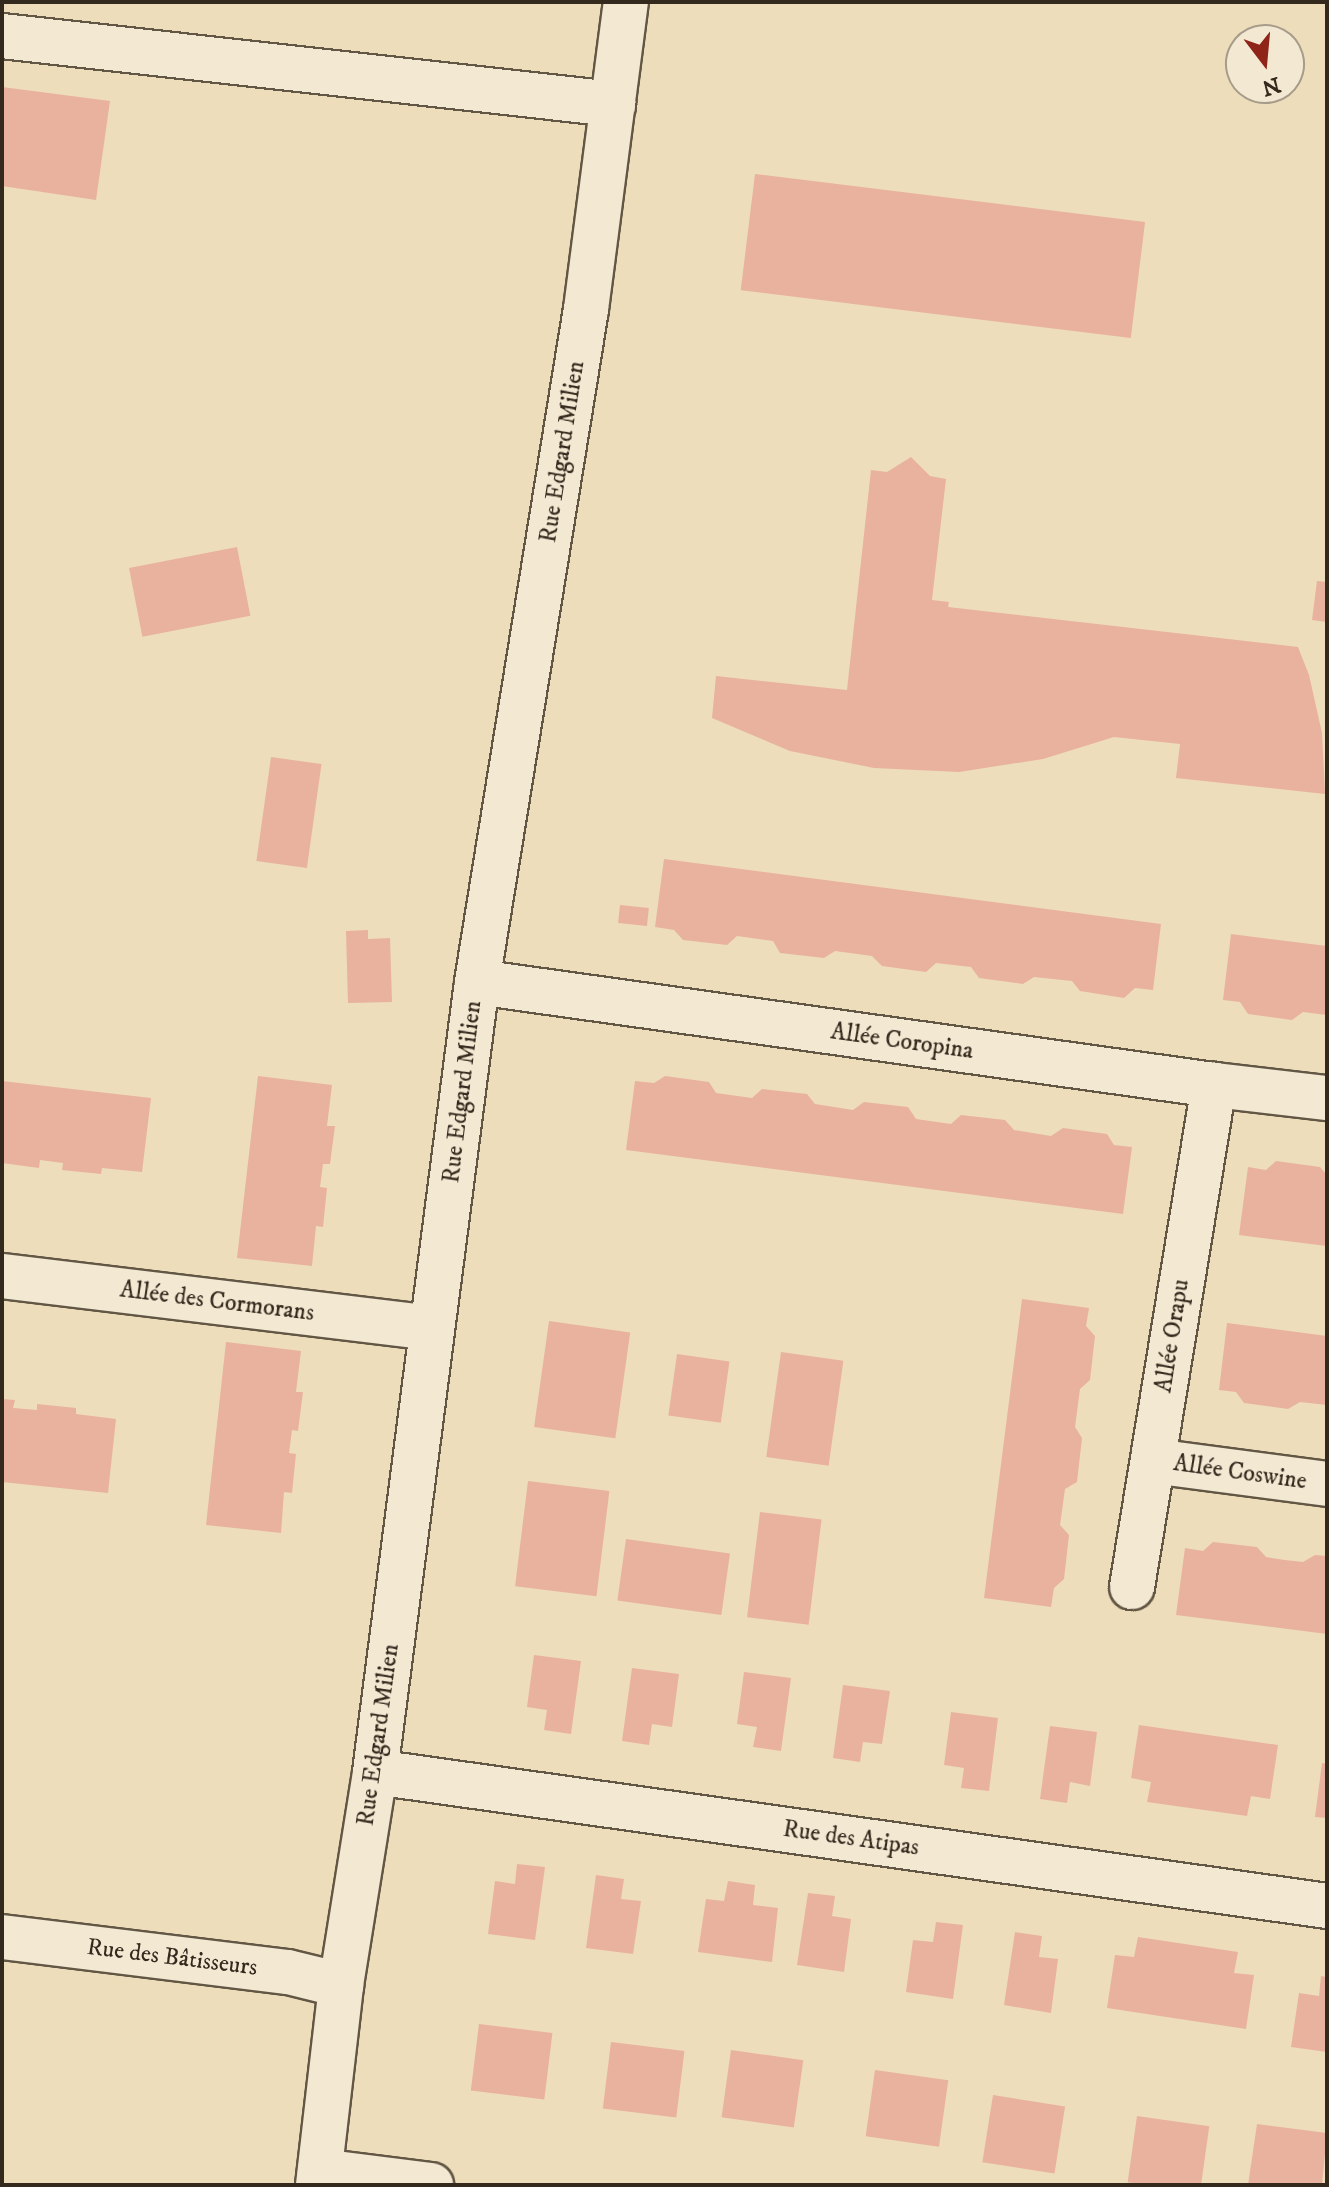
<!DOCTYPE html>
<meta charset="utf-8">
<style>
body{margin:0}
#map{position:relative;width:1329px;height:2187px;overflow:hidden;background:#edddbb;font-family:"IM FELL DW Pica",serif}
div>[style]{position:absolute}
.building>*{inset:0;background:#e9b29e;transform-origin:0 0}
.roads{filter:drop-shadow(2px 0 #625644) drop-shadow(-2px 0 #625644) drop-shadow(0 2px #625644) drop-shadow(0 -2px #625644)}
.minor>*{height:44px;margin:-22px;padding:0 22px;transform-origin:22px;border-radius:22px;background:#f3e9d3}
span{translate:-50% -50%;white-space:nowrap;text-align:center;line-height:1.15;-webkit-text-stroke:6px #f3e9d3;paint-order:stroke}
.street-label{font-size:24px;color:#34291d}
.frame{position:absolute;inset:0;border:4px solid #34291d;pointer-events:none}
.north{position:absolute;left:1225px;top:24px;width:80px;height:80px;box-sizing:border-box;background:#f3e9d3;border:2px solid #a79c8a;border-radius:50%;rotate:164deg;font-size:22px;font-weight:700;line-height:32px;text-align:center;color:#34291d}
.north::after{content:'';display:block;margin:auto;width:28px;height:36px;background:#8f2418;clip-path:polygon(50% 0,100% 100%,50% 72%,0 100%)}
</style>
<div id="map">
<div class="building">
<div style="clip-path:polygon(2px 87px,110px 101px,96px 200px,2px 186px)"></div>
<div style="left:755px;top:174px;width:393px;height:117px;rotate:7deg"></div>
<div style="clip-path:polygon(911px 457px,930px 476px,946px 479px,932px 600px,949px 602px,948px 607px,1298px 647px,1309px 675px,1322px 733px,1325px 794px,1176px 778px,1180px 744px,1114px 737px,1043px 759px,959px 772px,874px 768px,790px 751px,712px 718px,716px 676px,847px 690px,871px 470px,887px 472px)"></div>
<div style="left:237px;top:547px;width:70px;height:110px;rotate:79deg"></div>
<div style="clip-path:polygon(1317px 581px,1327px 582px,1327px 622px,1312px 620px)"></div>
<div style="left:271px;top:757px;width:51px;height:105px;rotate:8deg"></div>
<div style="clip-path:polygon(664px 859px,1161px 924px,1153px 990px,1135px 988px,1124px 998px,1080px 991px,1072px 981px,1034px 977px,1023px 984px,979px 978px,971px 967px,936px 963px,926px 972px,882px 966px,872px 956px,835px 951px,824px 958px,780px 953px,773px 941px,737px 936px,727px 945px,683px 940px,674px 930px,655px 927px)"></div>
<div style="left:620px;top:905px;width:29px;height:18px;rotate:6deg"></div>
<div style="clip-path:polygon(368px 930px,368px 939px,390px 938px,392px 1002px,348px 1003px,346px 931px)"></div>
<div style="clip-path:polygon(1231px 934px,1327px 946px,1327px 1015px,1303px 1012px,1292px 1020px,1248px 1014px,1240px 1002px,1223px 1000px)"></div>
<div style="clip-path:polygon(258px 1076px,332px 1085px,327px 1126px,335px 1126px,330px 1164px,323px 1164px,320px 1187px,327px 1188px,323px 1227px,316px 1226px,312px 1266px,237px 1258px)"></div>
<div style="clip-path:polygon(665px 1076px,709px 1082px,716px 1093px,752px 1098px,762px 1089px,807px 1094px,815px 1104px,853px 1110px,864px 1102px,908px 1107px,916px 1119px,951px 1124px,961px 1115px,1005px 1120px,1014px 1130px,1051px 1136px,1063px 1128px,1107px 1134px,1114px 1145px,1132px 1147px,1123px 1214px,626px 1150px,635px 1081px,654px 1083px)"></div>
<div style="clip-path:polygon(2px 1081px,151px 1098px,142px 1172px,102px 1168px,101px 1174px,62px 1170px,63px 1163px,40px 1160px,39px 1168px,2px 1163px)"></div>
<div style="clip-path:polygon(1276px 1161px,1320px 1167px,1327px 1175px,1327px 1246px,1239px 1235px,1248px 1167px,1266px 1170px)"></div>
<div style="clip-path:polygon(1022px 1299px,1089px 1308px,1086px 1326px,1095px 1336px,1090px 1380px,1080px 1389px,1075px 1427px,1082px 1438px,1077px 1482px,1065px 1489px,1060px 1525px,1069px 1535px,1064px 1579px,1054px 1588px,1051px 1607px,984px 1598px)"></div>
<div style="left:549px;top:1321px;width:82px;height:107px;rotate:8deg"></div>
<div style="clip-path:polygon(1227px 1323px,1327px 1336px,1327px 1405px,1300px 1402px,1288px 1409px,1244px 1403px,1236px 1392px,1219px 1390px)"></div>
<div style="clip-path:polygon(226px 1342px,301px 1351px,296px 1392px,303px 1392px,298px 1431px,292px 1430px,289px 1453px,296px 1454px,292px 1493px,284px 1492px,281px 1533px,206px 1525px)"></div>
<div style="left:781px;top:1352px;width:63px;height:106px;rotate:8deg"></div>
<div style="left:677px;top:1354px;width:53px;height:62px;rotate:8deg"></div>
<div style="clip-path:polygon(2px 1399px,15px 1400px,13px 1408px,37px 1410px,37px 1404px,76px 1408px,76px 1414px,116px 1419px,108px 1493px,2px 1482px)"></div>
<div style="left:528px;top:1481px;width:82px;height:106px;rotate:7deg"></div>
<div style="left:760px;top:1512px;width:62px;height:106px;rotate:7deg"></div>
<div style="left:626px;top:1539px;width:105px;height:62px;rotate:8deg"></div>
<div style="clip-path:polygon(1213px 1542px,1257px 1547px,1266px 1557px,1285px 1560px,1303px 1562px,1315px 1555px,1327px 1556px,1327px 1634px,1176px 1615px,1185px 1548px,1203px 1551px)"></div>
<div style="clip-path:polygon(534px 1655px,581px 1661px,571px 1734px,544px 1730px,547px 1710px,527px 1707px)"></div>
<div style="clip-path:polygon(632px 1668px,679px 1674px,672px 1727px,652px 1724px,649px 1745px,622px 1741px)"></div>
<div style="clip-path:polygon(744px 1672px,791px 1678px,781px 1751px,753px 1747px,757px 1727px,737px 1724px)"></div>
<div style="clip-path:polygon(843px 1685px,890px 1691px,882px 1744px,863px 1742px,860px 1762px,833px 1758px)"></div>
<div style="clip-path:polygon(951px 1712px,998px 1718px,989px 1791px,961px 1788px,964px 1768px,944px 1765px)"></div>
<div style="clip-path:polygon(1139px 1725px,1278px 1745px,1270px 1799px,1251px 1796px,1247px 1816px,1147px 1802px,1151px 1782px,1131px 1778px)"></div>
<div style="clip-path:polygon(1050px 1726px,1097px 1732px,1090px 1786px,1070px 1782px,1067px 1803px,1040px 1799px)"></div>
<div style="clip-path:polygon(1322px 1763px,1327px 1764px,1327px 1818px,1315px 1817px)"></div>
<div style="clip-path:polygon(517px 1864px,545px 1867px,535px 1940px,488px 1934px,495px 1881px,515px 1884px)"></div>
<div style="clip-path:polygon(596px 1875px,624px 1879px,621px 1899px,641px 1901px,633px 1954px,586px 1948px)"></div>
<div style="clip-path:polygon(728px 1881px,755px 1885px,753px 1905px,778px 1908px,772px 1962px,698px 1952px,706px 1899px,724px 1901px)"></div>
<div style="clip-path:polygon(808px 1893px,835px 1896px,832px 1916px,851px 1919px,844px 1972px,797px 1965px)"></div>
<div style="clip-path:polygon(936px 1922px,963px 1925px,953px 1999px,906px 1992px,913px 1940px,933px 1942px)"></div>
<div style="clip-path:polygon(1015px 1932px,1042px 1936px,1039px 1957px,1058px 1959px,1051px 2013px,1004px 2005px)"></div>
<div style="clip-path:polygon(1138px 1937px,1238px 1952px,1234px 1973px,1254px 1975px,1246px 2029px,1107px 2008px,1115px 1955px,1134px 1957px)"></div>
<div style="clip-path:polygon(1321px 1976px,1327px 1977px,1327px 2052px,1291px 2047px,1299px 1993px,1319px 1996px)"></div>
<div style="left:479px;top:2024px;width:74px;height:67px;rotate:7deg"></div>
<div style="left:611px;top:2042px;width:74px;height:67px;rotate:7deg"></div>
<div style="left:731px;top:2050px;width:73px;height:68px;rotate:8deg"></div>
<div style="left:875px;top:2070px;width:74px;height:67px;rotate:8deg"></div>
<div style="left:993px;top:2095px;width:73px;height:68px;rotate:9deg"></div>
<div style="left:1137px;top:2116px;width:73px;height:67px;rotate:8deg"></div>
<div style="clip-path:polygon(1257px 2124px,1327px 2133px,1322px 2185px,1248px 2185px)"></div>
</div>
<div class="roads">
<div class="minor">
<div style="left:2px;top:36px;width:615px;rotate:6.35deg"></div>
<div style="left:477px;top:982px;width:744px;rotate:7.96deg"></div>
<div style="left:1214px;top:1085px;width:114px;rotate:6.6deg"></div>
<div style="left:2px;top:1276px;width:433px;rotate:6.9deg"></div>
<div style="left:1153px;top:1461px;width:176px;rotate:7.5deg"></div>
<div style="left:1132px;top:1587px;width:509px;rotate:-80.72deg"></div>
<div style="left:375px;top:1772px;width:961px;rotate:8.01deg"></div>
<div style="left:2px;top:1937px;width:288px;rotate:7deg"></div>
<div style="left:288px;top:1972px;width:55px;rotate:13.8deg"></div>
<div style="left:320px;top:2171px;width:112px;rotate:7.2deg"></div>
<div style="left:318px;top:2185px;width:201px;rotate:-83.4deg"></div>
<div style="left:341px;top:1985px;width:216px;rotate:-80.9deg"></div>
<div style="left:375px;top:1772px;width:797px;rotate:-82.64deg"></div>
<div style="left:477px;top:982px;width:682px;rotate:-80.8deg"></div>
<div style="left:586px;top:309px;width:310px;rotate:-82.6deg"></div>
</div>
</div>
<div class="street-label">
<span style="left:563px;top:452px;rotate:-81deg">Rue Edgard Milien</span>
<span style="left:902px;top:1042px;rotate:8deg">Allée Coropina</span>
<span style="left:463px;top:1092px;rotate:-83deg">Rue Edgard Milien</span>
<span style="left:217px;top:1302px;rotate:7deg">Allée des Cormorans</span>
<span style="left:1173px;top:1336px;rotate:-81deg">Allée Orapu</span>
<span style="left:1240px;top:1473px;rotate:8deg">Allée Coswine</span>
<span style="left:379px;top:1735px;rotate:-82deg">Rue Edgard Milien</span>
<span style="left:851px;top:1839px;rotate:8deg">Rue des Atipas</span>
<span style="left:172px;top:1958px;rotate:7deg">Rue des Bâtisseurs</span>
</div>
<div class="frame"></div>
<div class="north">N</div>
</div>
